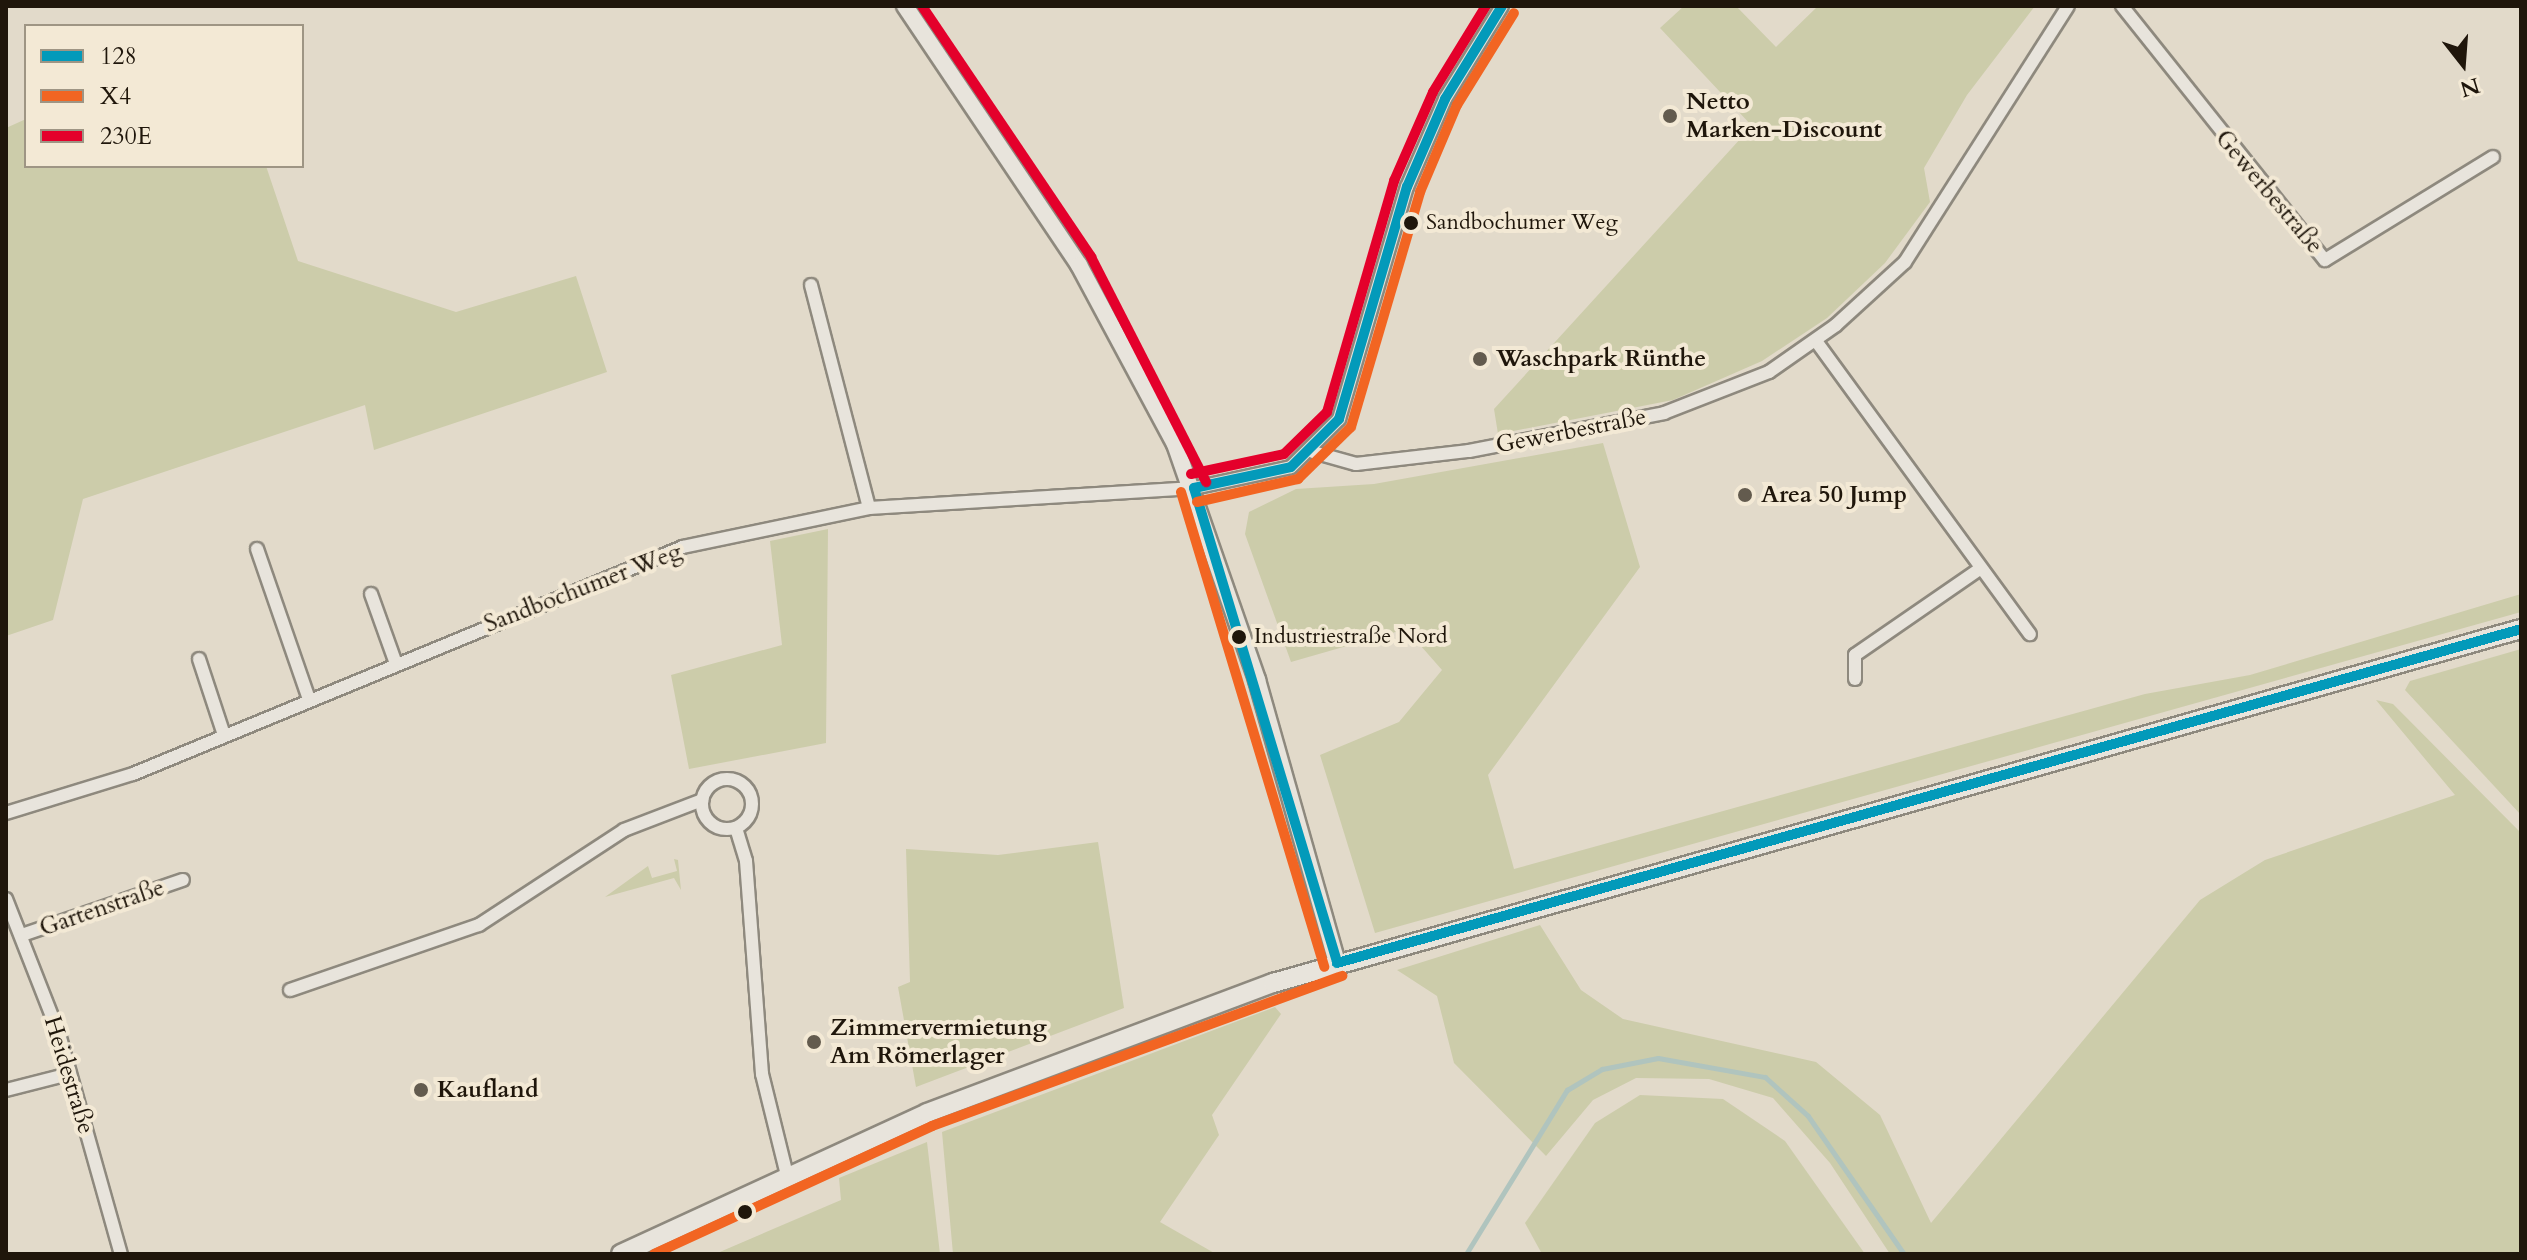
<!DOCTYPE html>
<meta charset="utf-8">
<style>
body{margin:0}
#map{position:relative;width:2527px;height:1260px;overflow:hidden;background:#e2daca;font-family:Cardo,serif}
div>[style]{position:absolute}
.green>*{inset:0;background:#cca}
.stream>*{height:5px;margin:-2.5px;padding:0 2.5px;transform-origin:2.5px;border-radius:2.5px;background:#b0c4be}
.roads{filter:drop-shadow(2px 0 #8e897e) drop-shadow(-2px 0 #8e897e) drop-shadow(0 2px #8e897e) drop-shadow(0 -2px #8e897e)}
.minor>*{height:12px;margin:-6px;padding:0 6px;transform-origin:6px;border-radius:6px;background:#e8e4dc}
.minor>.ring{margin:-6px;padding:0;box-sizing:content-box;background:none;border:12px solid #e8e4dc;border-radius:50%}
.tertiary>*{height:16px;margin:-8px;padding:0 8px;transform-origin:8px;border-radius:8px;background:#e8e4dc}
.secondary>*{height:18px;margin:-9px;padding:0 9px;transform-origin:9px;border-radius:9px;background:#e8e4dc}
.bus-1>*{height:10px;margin:-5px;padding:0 5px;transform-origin:5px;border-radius:5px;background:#039aba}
.bus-2>*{height:10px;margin:-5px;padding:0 5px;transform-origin:5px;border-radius:5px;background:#f26522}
.bus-3>*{height:10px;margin:-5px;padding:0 5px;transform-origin:5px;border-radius:5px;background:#e4002b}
.dots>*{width:22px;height:22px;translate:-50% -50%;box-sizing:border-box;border:4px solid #f3e9d5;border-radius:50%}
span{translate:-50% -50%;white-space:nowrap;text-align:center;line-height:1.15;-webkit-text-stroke:8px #f3e9d5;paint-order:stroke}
.bus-label{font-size:22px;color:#1f160b}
.left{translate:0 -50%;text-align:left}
.poi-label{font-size:24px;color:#1f160b;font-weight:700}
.street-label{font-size:24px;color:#1f160b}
.frame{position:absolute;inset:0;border:8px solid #1f160b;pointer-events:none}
.legend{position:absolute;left:24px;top:24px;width:280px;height:144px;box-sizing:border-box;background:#f3e9d5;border:2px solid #9e9584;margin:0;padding:10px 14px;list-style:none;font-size:24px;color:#1f160b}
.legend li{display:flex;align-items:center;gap:16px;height:40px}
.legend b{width:40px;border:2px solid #9e9584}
.north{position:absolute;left:2423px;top:24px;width:80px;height:80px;-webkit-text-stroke:6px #f3e9d5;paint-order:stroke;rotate:163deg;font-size:22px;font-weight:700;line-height:32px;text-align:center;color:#1f160b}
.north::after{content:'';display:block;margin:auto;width:28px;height:36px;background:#1f160b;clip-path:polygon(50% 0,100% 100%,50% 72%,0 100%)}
</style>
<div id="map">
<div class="green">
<div style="clip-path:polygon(1684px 6px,1736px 6px,1776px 47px,1818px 6px,2035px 6px,1967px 95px,1924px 168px,1930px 202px,1885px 263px,1827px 318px,1762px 361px,1673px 400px,1498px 434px,1494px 409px,1752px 126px,1660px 28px)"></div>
<div style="clip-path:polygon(26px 119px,26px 166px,266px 166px,298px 261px,456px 312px,576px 276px,607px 372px,374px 450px,365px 405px,83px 499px,53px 620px,6px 636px,6px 128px)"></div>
<div style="clip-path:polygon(1603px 443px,1640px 567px,1488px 775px,1514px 869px,2145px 694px,2250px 675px,2521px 594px,2521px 612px,1375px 933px,1320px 755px,1399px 722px,1442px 670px,1406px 629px,1291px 662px,1245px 534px,1249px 512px,1296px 489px,1374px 484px)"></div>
<div style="clip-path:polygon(828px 529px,826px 743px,689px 769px,671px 675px,782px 645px,770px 541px)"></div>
<div style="clip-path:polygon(2521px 649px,2521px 815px,2405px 690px,2410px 681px)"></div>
<div style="clip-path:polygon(2376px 700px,2393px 704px,2521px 833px,2521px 1254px,1890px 1254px,1830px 1163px,1773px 1098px,1709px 1079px,1636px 1078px,1593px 1100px,1546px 1156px,1454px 1063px,1437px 996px,1397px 970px,1540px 925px,1581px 990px,1623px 1019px,1816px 1062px,1880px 1115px,1931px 1223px,2200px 900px,2265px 860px,2455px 795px)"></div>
<div style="clip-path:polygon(1098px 842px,1124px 1008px,916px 1087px,898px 987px,910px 982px,906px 849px,998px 855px)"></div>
<div style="clip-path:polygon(674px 859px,678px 860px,681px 890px,674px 878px,605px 897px,648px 866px,652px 878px,677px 871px)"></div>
<div style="clip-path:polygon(1275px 1007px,1281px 1014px,1212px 1115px,1219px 1135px,1160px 1222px,1216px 1254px,953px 1254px,942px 1132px)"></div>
<div style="clip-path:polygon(1640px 1095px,1723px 1099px,1785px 1141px,1865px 1254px,1542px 1254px,1525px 1223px,1595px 1123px)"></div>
<div style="clip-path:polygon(927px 1142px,940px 1254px,715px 1254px,841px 1200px,839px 1178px)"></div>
</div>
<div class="stream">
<div style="left:1466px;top:1254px;width:193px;rotate:-58.4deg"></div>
<div style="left:1567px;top:1090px;width:41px;rotate:-31deg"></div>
<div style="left:1602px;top:1069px;width:57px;rotate:-11.1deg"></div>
<div style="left:1658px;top:1058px;width:109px;rotate:10.1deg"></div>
<div style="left:1765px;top:1077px;width:58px;rotate:42.2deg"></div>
<div style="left:1808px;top:1116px;width:168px;rotate:55.2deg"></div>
</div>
<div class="roads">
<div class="minor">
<div style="left:2122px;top:6px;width:325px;rotate:51.4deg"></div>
<div style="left:2325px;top:260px;width:197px;rotate:-31.5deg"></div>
<div style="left:811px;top:285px;width:230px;rotate:75.4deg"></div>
<div style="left:1816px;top:341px;width:363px;rotate:53.9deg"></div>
<div style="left:1313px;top:452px;width:45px;rotate:15.6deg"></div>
<div style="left:1356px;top:464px;width:114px;rotate:-6.6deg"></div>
<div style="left:1469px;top:451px;width:199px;rotate:-11deg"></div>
<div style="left:1664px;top:413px;width:113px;rotate:-21.3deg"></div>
<div style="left:1769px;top:372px;width:82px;rotate:-35deg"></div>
<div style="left:1836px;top:325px;width:93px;rotate:-42.4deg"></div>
<div style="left:1905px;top:262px;width:303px;rotate:-57.5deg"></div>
<div style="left:257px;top:549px;width:159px;rotate:70.9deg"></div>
<div style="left:371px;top:594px;width:74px;rotate:70.3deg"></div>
<div style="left:199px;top:659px;width:80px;rotate:71.8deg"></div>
<div style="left:1855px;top:679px;width:24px;rotate:-90deg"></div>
<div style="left:1855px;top:655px;width:153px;rotate:-34.6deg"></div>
<div class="ring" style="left:702px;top:779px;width:38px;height:38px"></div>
<div style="left:6px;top:813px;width:133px;rotate:-17.1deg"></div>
<div style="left:133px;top:774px;width:595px;rotate:-22.43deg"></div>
<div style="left:683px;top:547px;width:190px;rotate:-11.8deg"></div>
<div style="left:869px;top:508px;width:326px;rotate:-3.5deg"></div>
<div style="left:1194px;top:488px;width:99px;rotate:-12.2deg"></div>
<div style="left:1291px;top:467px;width:68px;rotate:-45deg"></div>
<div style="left:1339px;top:419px;width:242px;rotate:-73.7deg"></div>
<div style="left:1407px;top:187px;width:96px;rotate:-66.6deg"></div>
<div style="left:1445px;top:99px;width:109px;rotate:-58.5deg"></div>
<div style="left:736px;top:828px;width:34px;rotate:73deg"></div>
<div style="left:746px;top:861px;width:214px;rotate:85.7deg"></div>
<div style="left:762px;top:1074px;width:104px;rotate:76.1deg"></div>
<div style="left:6px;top:899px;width:145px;rotate:68.6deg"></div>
<div style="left:59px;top:1034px;width:229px;rotate:74.3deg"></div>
<div style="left:22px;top:935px;width:170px;rotate:-18.9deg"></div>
<div style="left:290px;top:990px;width:200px;rotate:-19deg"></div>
<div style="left:479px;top:925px;width:173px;rotate:-33.2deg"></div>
<div style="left:624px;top:830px;width:84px;rotate:-21deg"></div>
<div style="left:6px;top:1090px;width:65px;rotate:-14.3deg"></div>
</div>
<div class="tertiary">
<div style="left:905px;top:6px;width:312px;rotate:56.1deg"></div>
<div style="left:1079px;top:265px;width:203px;rotate:61.8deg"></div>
<div style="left:1175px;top:444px;width:250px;rotate:70.8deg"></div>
<div style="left:1257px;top:680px;width:294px;rotate:74.2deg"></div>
</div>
<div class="secondary">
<div style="left:621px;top:1254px;width:337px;rotate:-24.7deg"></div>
<div style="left:927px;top:1113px;width:370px;rotate:-20.6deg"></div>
<div style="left:1273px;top:983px;width:1297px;rotate:-15.84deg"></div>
</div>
</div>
<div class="bus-1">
<div style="left:1194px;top:488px;width:99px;rotate:-12.2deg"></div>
<div style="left:1291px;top:467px;width:68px;rotate:-45deg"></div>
<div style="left:1339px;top:419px;width:242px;rotate:-73.7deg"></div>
<div style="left:1407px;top:187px;width:96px;rotate:-66.6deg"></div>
<div style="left:1445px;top:99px;width:109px;rotate:-58.5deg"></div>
<div style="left:1194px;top:488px;width:496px;rotate:73.2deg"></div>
<div style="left:1337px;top:963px;width:1230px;rotate:-15.75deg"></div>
</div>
<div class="bus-2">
<div style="left:1181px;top:492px;width:496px;rotate:73.2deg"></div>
<div style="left:1197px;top:502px;width:104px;rotate:-12.8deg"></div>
<div style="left:1298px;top:479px;width:74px;rotate:-44.5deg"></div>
<div style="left:1351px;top:427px;width:245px;rotate:-73.6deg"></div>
<div style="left:1420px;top:192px;width:95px;rotate:-67deg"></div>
<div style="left:1457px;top:105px;width:108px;rotate:-58.2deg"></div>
<div style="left:654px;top:1254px;width:306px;rotate:-24.7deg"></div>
<div style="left:932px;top:1126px;width:437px;rotate:-20.1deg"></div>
</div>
<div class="bus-3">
<div style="left:922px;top:6px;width:303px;rotate:56deg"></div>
<div style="left:1091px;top:257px;width:253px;rotate:62.9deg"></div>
<div style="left:1191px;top:474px;width:95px;rotate:-12.1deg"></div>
<div style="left:1284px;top:454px;width:60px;rotate:-44.3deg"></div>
<div style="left:1327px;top:412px;width:241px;rotate:-73.8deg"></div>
<div style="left:1394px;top:181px;width:97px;rotate:-66.3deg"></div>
<div style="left:1433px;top:92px;width:101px;rotate:-58.4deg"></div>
</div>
<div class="dots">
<div style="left:1670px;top:116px;background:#635b4e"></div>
<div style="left:1411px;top:223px;background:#1f160b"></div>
<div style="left:1480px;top:359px;background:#635b4e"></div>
<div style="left:1745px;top:495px;background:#635b4e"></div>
<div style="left:1239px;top:637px;background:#1f160b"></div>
<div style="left:814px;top:1042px;background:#635b4e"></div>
<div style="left:421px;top:1090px;background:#635b4e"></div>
<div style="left:745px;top:1212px;background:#1f160b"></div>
</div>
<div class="bus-label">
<span class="left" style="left:1426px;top:223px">Sandbochumer Weg</span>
<span class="left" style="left:1254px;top:637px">Industriestraße Nord</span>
</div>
<div class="poi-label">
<span class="left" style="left:1686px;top:116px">Netto<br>Marken-Discount</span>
<span class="left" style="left:1496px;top:359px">Waschpark Rünthe</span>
<span class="left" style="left:1761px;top:495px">Area 50 Jump</span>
<span class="left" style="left:830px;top:1042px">Zimmervermietung<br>Am Römerlager</span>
<span class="left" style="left:437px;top:1090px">Kaufland</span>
</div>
<div class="street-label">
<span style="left:2269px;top:192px;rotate:50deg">Gewerbestraße</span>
<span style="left:1571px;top:431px;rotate:-11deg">Gewerbestraße</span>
<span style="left:583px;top:588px;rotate:-21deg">Sandbochumer Weg</span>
<span style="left:102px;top:908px;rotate:-19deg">Gartenstraße</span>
<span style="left:69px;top:1075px;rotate:73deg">Heidestraße</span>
</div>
<div class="frame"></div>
<ul class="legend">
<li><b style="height:10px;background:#039aba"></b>128</li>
<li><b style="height:10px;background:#f26522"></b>X4</li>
<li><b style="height:10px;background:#e4002b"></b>230E</li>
</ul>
<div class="north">N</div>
</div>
